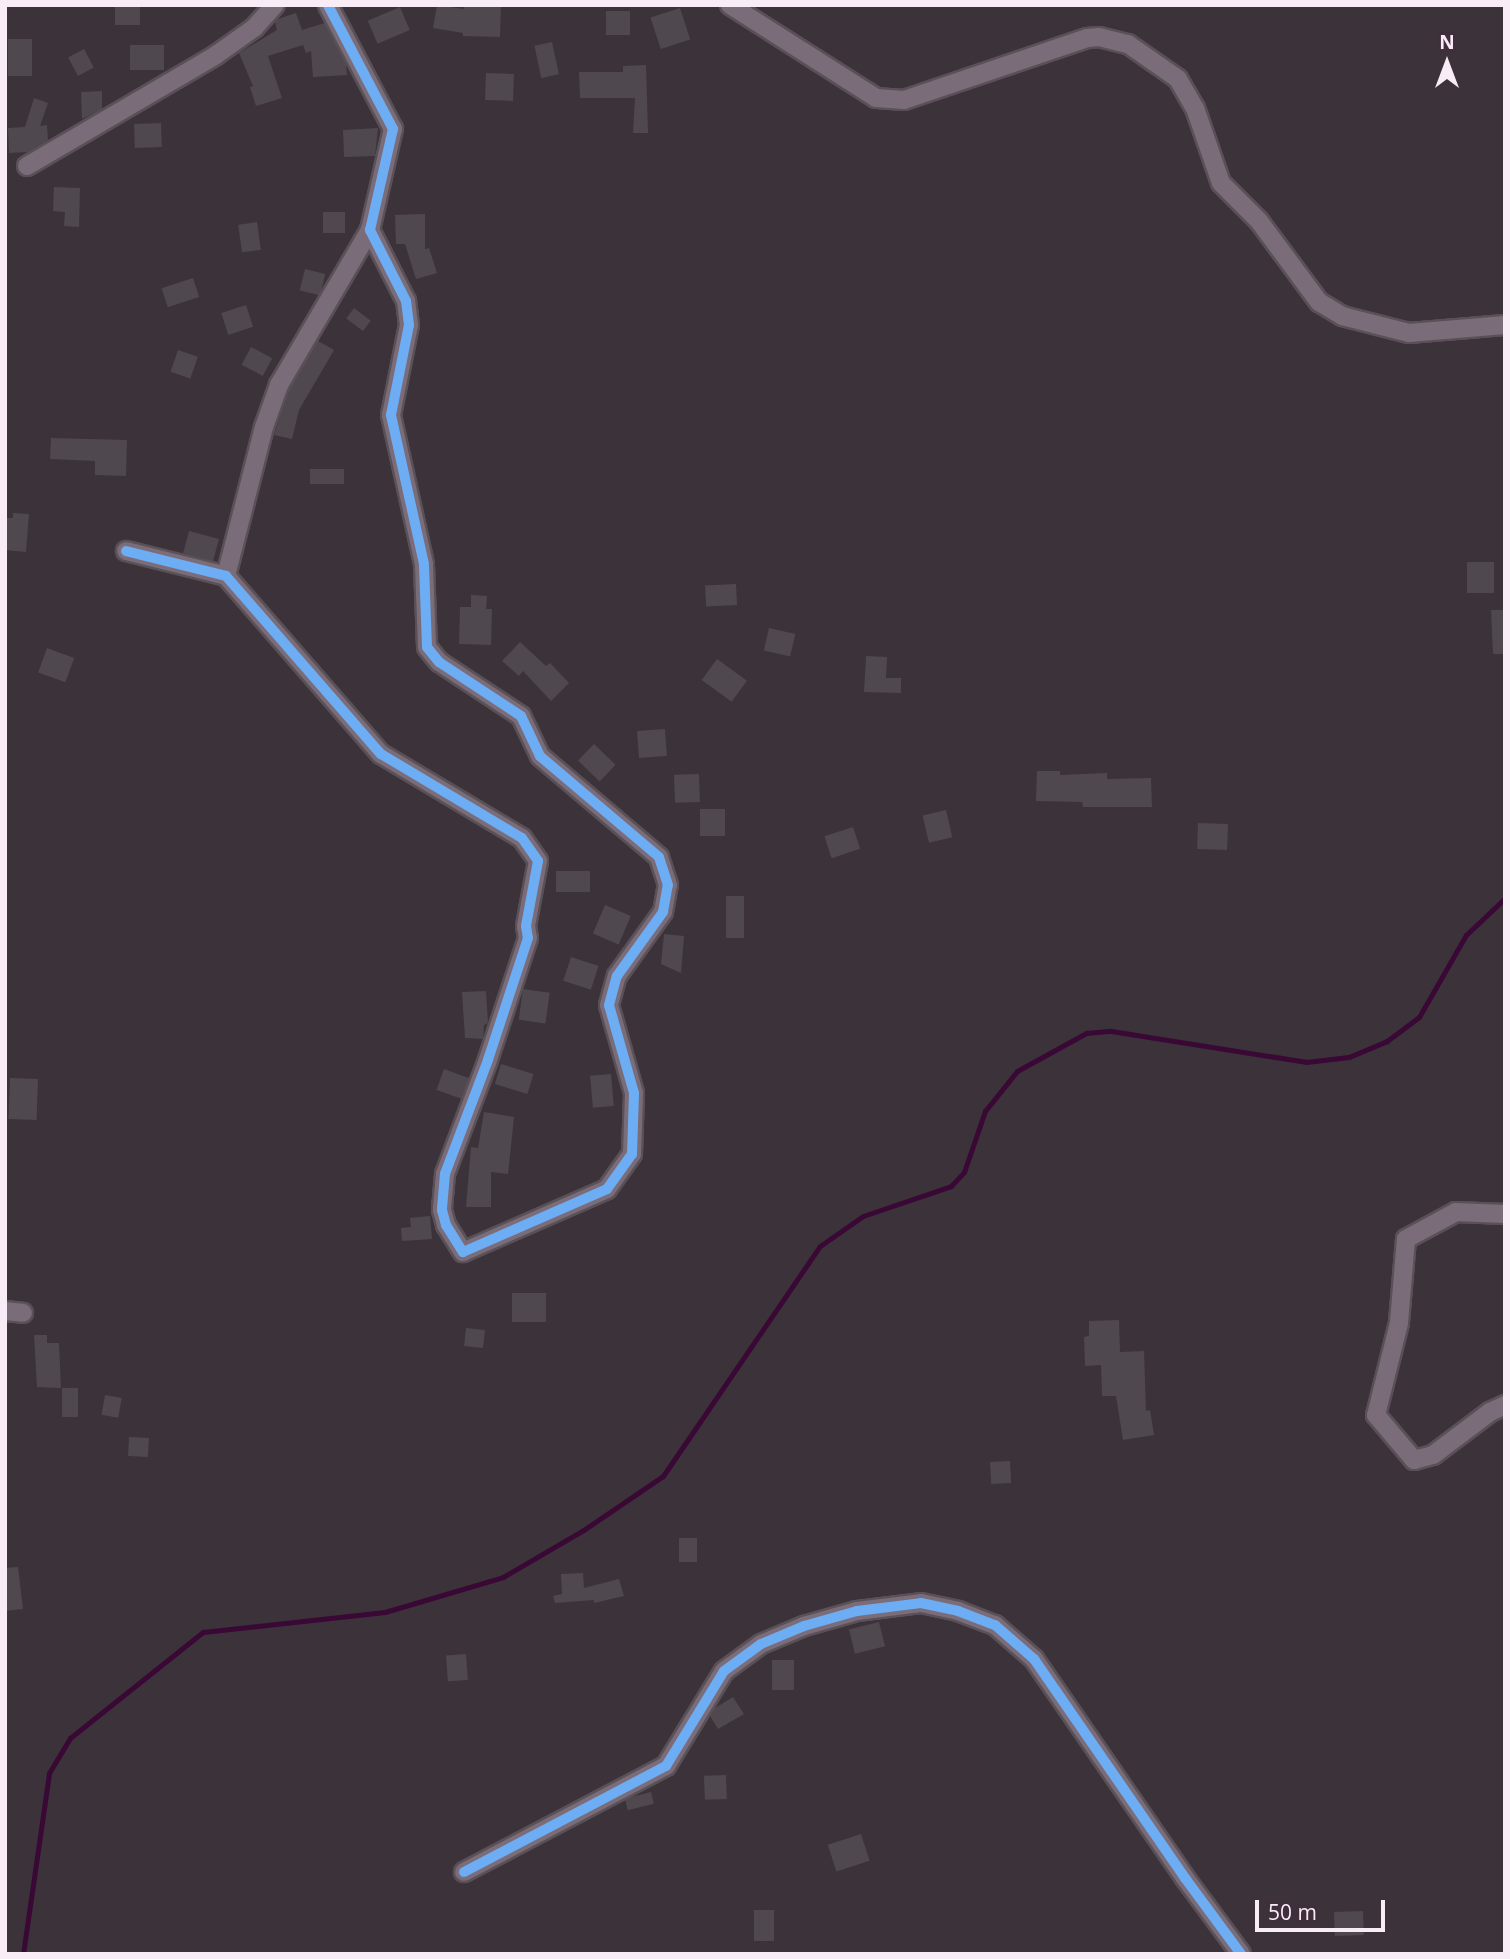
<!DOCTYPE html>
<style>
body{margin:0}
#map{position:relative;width:1510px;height:1959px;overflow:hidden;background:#3c323a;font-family:"Open Sans",sans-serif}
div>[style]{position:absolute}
.stream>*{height:5px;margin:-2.5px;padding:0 2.5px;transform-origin:2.5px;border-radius:2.5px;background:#390835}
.building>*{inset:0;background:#50484f;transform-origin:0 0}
.roads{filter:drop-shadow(2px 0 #595157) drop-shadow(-2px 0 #595157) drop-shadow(0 2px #595157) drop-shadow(0 -2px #595157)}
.minor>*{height:18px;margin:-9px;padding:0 9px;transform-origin:9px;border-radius:9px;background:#7b6c79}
.cycleway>*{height:10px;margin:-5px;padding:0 5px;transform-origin:5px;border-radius:5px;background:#6dadf4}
span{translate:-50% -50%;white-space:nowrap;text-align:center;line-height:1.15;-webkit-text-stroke:5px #402e3d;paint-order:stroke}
.frame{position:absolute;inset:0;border:7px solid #f8ecf6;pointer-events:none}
.north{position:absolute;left:1412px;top:28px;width:70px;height:70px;-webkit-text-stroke:5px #402e3d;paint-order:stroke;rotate:0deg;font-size:19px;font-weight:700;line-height:28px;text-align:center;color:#f8ecf6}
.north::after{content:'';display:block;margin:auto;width:24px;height:32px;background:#f8ecf6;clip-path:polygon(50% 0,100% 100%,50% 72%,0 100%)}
.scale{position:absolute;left:1255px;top:1900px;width:130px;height:32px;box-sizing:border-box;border:4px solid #f8ecf6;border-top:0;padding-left:9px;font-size:21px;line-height:24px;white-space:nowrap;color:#f8ecf6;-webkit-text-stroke:5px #402e3d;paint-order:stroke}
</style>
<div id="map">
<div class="stream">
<div style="left:23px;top:1954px;width:183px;rotate:-81.8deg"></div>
<div style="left:49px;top:1773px;width:41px;rotate:-59deg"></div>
<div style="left:70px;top:1738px;width:170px;rotate:-38.6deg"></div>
<div style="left:203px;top:1632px;width:183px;rotate:-6.3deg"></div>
<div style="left:385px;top:1612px;width:123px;rotate:-16.5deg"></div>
<div style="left:503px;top:1577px;width:95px;rotate:-30.3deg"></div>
<div style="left:585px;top:1529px;width:94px;rotate:-34.2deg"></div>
<div style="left:663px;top:1476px;width:278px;rotate:-55.7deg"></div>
<div style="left:820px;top:1246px;width:52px;rotate:-34.9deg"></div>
<div style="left:863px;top:1216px;width:93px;rotate:-18.8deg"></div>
<div style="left:951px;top:1186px;width:19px;rotate:-47deg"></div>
<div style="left:964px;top:1172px;width:65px;rotate:-71deg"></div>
<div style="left:985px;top:1111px;width:51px;rotate:-51.3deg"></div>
<div style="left:1017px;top:1071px;width:79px;rotate:-28.8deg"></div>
<div style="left:1086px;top:1033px;width:25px;rotate:-5deg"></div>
<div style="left:1111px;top:1031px;width:197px;rotate:9deg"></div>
<div style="left:1306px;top:1062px;width:43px;rotate:-6.6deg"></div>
<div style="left:1349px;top:1057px;width:41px;rotate:-22.8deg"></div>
<div style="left:1387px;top:1041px;width:40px;rotate:-37deg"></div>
<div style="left:1419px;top:1017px;width:95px;rotate:-60.2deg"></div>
<div style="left:1466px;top:935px;width:54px;rotate:-43.5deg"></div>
</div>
<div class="building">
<div style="left:115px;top:5px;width:25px;height:20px"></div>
<div style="clip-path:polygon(437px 5px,464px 9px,464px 5px,501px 5px,500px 37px,463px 36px,463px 33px,433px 28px)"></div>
<div style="left:400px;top:7px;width:25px;height:35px;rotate:67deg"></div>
<div style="left:680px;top:8px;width:33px;height:31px;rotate:72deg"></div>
<div style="left:606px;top:11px;width:24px;height:24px"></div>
<div style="clip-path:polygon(296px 13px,302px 30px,325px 23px,346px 64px,347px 75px,313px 77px,311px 51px,306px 53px,303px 45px,268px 56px,282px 98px,256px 106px,250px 87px,253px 86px,239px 53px,277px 30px,275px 22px,278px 19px)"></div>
<div style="left:8px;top:39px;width:24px;height:37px"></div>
<div style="left:552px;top:42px;width:33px;height:18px;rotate:78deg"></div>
<div style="left:130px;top:45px;width:34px;height:25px"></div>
<div style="left:84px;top:49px;width:21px;height:18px;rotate:62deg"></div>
<div style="clip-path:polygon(646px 65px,648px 133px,633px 133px,635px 98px,580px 98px,579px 72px,623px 72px,623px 66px)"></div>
<div style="left:486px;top:73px;width:28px;height:27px;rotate:2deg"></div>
<div style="clip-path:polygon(102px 91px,102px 109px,82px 119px,81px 92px)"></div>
<div style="clip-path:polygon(34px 98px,48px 103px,40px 126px,47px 125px,48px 140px,28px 152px,9px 153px,8px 128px,25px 127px)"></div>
<div style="left:161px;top:123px;width:24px;height:27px;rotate:88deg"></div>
<div style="clip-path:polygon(378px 128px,375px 156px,344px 157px,343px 130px)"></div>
<div style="clip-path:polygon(54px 187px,80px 188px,79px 227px,64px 226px,65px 212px,53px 211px)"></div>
<div style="left:345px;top:212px;width:21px;height:22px;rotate:90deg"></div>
<div style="clip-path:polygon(425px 214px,425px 249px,429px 248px,437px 273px,416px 279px,405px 244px,396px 244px,395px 215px)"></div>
<div style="left:257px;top:222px;width:28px;height:19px;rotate:82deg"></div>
<div style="left:305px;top:269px;width:21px;height:22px;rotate:14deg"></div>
<div style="left:193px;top:278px;width:20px;height:33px;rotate:72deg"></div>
<div style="left:246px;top:305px;width:23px;height:26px;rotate:72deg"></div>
<div style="left:354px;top:308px;width:21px;height:13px;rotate:37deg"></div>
<div style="clip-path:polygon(318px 341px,334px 350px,299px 410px,292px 439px,274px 435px,289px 390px)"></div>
<div style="left:251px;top:347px;width:24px;height:20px;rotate:28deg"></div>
<div style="left:178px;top:350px;width:21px;height:23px;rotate:19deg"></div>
<div style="clip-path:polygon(51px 438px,127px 440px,126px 476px,95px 475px,95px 461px,50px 459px)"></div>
<div style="left:310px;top:469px;width:34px;height:15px"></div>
<div style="clip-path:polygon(13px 513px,29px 514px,26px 552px,5px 550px,5px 518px,13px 518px)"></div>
<div style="left:189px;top:531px;width:31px;height:23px;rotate:15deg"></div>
<div style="left:1467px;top:562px;width:27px;height:31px"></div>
<div style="left:736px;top:584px;width:21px;height:31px;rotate:87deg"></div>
<div style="clip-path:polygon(471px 595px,487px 596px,486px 609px,492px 609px,491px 645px,459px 644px,460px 607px,471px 607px)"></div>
<div style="clip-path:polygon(1491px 610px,1505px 610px,1505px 654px,1493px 654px)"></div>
<div style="left:769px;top:628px;width:27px;height:23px;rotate:13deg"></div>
<div style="clip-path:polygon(520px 642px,546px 666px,550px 663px,569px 683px,551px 701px,523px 671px,519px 676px,502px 661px)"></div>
<div style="left:47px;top:648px;width:29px;height:26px;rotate:20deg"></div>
<div style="clip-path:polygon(866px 656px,887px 657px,886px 678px,901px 678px,901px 693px,864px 692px)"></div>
<div style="left:717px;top:659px;width:37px;height:26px;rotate:36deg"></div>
<div style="left:665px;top:729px;width:27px;height:28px;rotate:86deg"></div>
<div style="left:594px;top:744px;width:30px;height:23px;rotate:44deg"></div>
<div style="clip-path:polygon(1037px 771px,1060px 771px,1060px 775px,1107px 773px,1107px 779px,1151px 778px,1152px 807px,1083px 807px,1082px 802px,1036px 801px)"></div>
<div style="left:699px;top:774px;width:28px;height:25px;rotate:88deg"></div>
<div style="left:700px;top:809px;width:25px;height:27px"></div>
<div style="left:946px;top:810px;width:28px;height:24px;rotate:77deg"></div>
<div style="left:1198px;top:823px;width:30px;height:26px;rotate:2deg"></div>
<div style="left:853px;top:827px;width:23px;height:30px;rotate:72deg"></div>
<div style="left:590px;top:871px;width:21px;height:34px;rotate:90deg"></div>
<div style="left:726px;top:896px;width:18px;height:42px"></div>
<div style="left:605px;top:905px;width:28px;height:31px;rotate:23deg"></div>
<div style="clip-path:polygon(664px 934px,684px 936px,681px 973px,661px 964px)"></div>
<div style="left:571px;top:957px;width:29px;height:25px;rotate:18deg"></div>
<div style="left:523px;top:989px;width:27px;height:31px;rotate:8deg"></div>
<div style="clip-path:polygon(486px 991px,488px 1023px,484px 1025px,483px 1039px,465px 1038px,462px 992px)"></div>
<div style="left:501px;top:1064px;width:34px;height:21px;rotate:17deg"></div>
<div style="left:444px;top:1069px;width:27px;height:22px;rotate:20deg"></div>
<div style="left:611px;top:1074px;width:32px;height:21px;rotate:85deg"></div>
<div style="left:10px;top:1078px;width:28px;height:41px;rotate:2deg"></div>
<div style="clip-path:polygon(484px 1112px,514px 1117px,508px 1174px,491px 1172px,491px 1207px,466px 1207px,471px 1147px,478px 1148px)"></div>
<div style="clip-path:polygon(430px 1216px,432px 1239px,402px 1241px,401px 1228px,411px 1227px,410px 1218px)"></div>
<div style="left:546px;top:1293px;width:29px;height:34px;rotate:90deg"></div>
<div style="clip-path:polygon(1119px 1320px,1120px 1352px,1144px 1351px,1146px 1411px,1150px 1410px,1154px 1435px,1123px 1440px,1116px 1396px,1102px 1396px,1101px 1365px,1085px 1366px,1084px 1337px,1089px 1336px,1089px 1321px)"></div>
<div style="left:466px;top:1328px;width:19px;height:18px;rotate:6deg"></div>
<div style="clip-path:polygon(34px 1335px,47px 1335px,47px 1343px,59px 1343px,61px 1388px,37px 1387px)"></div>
<div style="left:62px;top:1388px;width:16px;height:29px"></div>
<div style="left:105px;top:1395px;width:17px;height:20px;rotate:10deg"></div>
<div style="left:129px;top:1437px;width:20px;height:19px;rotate:3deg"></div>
<div style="left:1010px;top:1461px;width:22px;height:20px;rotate:87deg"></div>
<div style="left:679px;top:1538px;width:18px;height:24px"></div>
<div style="clip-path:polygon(18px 1567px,23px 1609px,5px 1611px,5px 1568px)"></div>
<div style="clip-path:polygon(583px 1573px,584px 1588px,619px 1579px,624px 1596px,594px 1603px,594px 1600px,555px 1603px,553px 1596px,562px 1594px,561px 1574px)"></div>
<div style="left:879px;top:1622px;width:25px;height:31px;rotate:76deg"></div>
<div style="left:466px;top:1654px;width:26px;height:20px;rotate:86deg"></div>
<div style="left:772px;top:1660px;width:22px;height:30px"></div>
<div style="clip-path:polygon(733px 1697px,744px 1714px,718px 1729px,710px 1716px,715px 1708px)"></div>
<div style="left:726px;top:1775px;width:24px;height:22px;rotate:88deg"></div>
<div style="left:651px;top:1792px;width:12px;height:27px;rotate:76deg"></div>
<div style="left:861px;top:1834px;width:28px;height:35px;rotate:72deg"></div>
<div style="left:754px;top:1910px;width:20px;height:31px"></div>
<div style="left:1363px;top:1911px;width:24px;height:29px;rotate:88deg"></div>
</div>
<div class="roads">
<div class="minor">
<div style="left:730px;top:5px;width:173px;rotate:32.5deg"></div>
<div style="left:876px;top:98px;width:28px;rotate:4deg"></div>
<div style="left:904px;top:100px;width:193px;rotate:-18.7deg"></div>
<div style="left:1087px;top:38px;width:12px;rotate:-5deg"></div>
<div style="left:1099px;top:37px;width:30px;rotate:14deg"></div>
<div style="left:1128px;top:44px;width:61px;rotate:35deg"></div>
<div style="left:1178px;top:79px;width:34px;rotate:60deg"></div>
<div style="left:1195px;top:108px;width:79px;rotate:70.9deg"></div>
<div style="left:1221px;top:183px;width:54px;rotate:45deg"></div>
<div style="left:1259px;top:221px;width:101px;rotate:53.5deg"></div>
<div style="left:1319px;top:302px;width:27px;rotate:31deg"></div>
<div style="left:1342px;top:316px;width:69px;rotate:14.2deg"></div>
<div style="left:1409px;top:333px;width:96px;rotate:-4.8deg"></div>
<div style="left:27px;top:166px;width:219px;rotate:-30.4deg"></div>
<div style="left:216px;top:55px;width:47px;rotate:-35.4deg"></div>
<div style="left:254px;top:28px;width:31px;rotate:-48deg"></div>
<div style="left:126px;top:551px;width:103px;rotate:14deg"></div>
<div style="left:226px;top:576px;width:236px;rotate:49deg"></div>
<div style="left:381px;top:754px;width:164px;rotate:30.8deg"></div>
<div style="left:522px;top:838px;width:28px;rotate:55deg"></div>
<div style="left:538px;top:861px;width:66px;rotate:100.5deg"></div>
<div style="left:526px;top:926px;width:12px;rotate:81deg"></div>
<div style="left:528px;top:938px;width:128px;rotate:108.2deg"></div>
<div style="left:488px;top:1060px;width:122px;rotate:110.7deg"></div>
<div style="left:445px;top:1174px;width:36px;rotate:95deg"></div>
<div style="left:442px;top:1210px;width:16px;rotate:75deg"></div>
<div style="left:446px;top:1225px;width:32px;rotate:58deg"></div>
<div style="left:463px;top:1252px;width:157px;rotate:-23.6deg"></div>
<div style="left:607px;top:1189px;width:43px;rotate:-54.5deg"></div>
<div style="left:632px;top:1154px;width:61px;rotate:-88.1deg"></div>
<div style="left:634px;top:1093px;width:91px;rotate:-105.9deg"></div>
<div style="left:609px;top:1005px;width:30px;rotate:-75deg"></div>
<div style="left:617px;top:976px;width:79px;rotate:-54.3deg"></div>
<div style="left:663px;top:912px;width:27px;rotate:-80deg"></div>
<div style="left:668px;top:885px;width:29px;rotate:-108deg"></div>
<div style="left:659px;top:857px;width:156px;rotate:-139.7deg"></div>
<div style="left:540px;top:756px;width:44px;rotate:-115.4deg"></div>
<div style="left:521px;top:716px;width:98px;rotate:-146.6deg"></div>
<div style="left:439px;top:662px;width:19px;rotate:-129deg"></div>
<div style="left:427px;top:647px;width:83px;rotate:-92.1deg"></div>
<div style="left:424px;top:564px;width:153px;rotate:-102.5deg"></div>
<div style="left:391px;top:415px;width:92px;rotate:-78.7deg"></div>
<div style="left:409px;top:325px;width:24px;rotate:-97deg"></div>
<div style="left:406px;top:301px;width:80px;rotate:-116.9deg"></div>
<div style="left:370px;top:230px;width:104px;rotate:-77.2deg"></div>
<div style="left:393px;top:129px;width:140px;rotate:-117.7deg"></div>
<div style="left:226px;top:576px;width:154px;rotate:-75.7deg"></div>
<div style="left:264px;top:427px;width:45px;rotate:-70.3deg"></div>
<div style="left:279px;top:385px;width:180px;rotate:-59.6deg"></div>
<div style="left:1505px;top:1214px;width:49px;rotate:-177.7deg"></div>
<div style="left:1456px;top:1212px;width:57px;rotate:151.6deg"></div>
<div style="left:1406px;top:1239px;width:84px;rotate:94.8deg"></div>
<div style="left:1399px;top:1323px;width:95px;rotate:104deg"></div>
<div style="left:1376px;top:1415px;width:59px;rotate:49.8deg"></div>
<div style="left:1414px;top:1460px;width:20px;rotate:-15deg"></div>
<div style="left:1433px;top:1455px;width:71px;rotate:-37deg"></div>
<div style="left:1490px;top:1412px;width:17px;rotate:-25deg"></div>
<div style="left:5px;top:1311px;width:18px;rotate:6deg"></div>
<div style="left:464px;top:1872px;width:228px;rotate:-27.7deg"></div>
<div style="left:666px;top:1766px;width:111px;rotate:-58.6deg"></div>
<div style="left:724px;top:1671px;width:46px;rotate:-36.1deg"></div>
<div style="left:761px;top:1644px;width:47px;rotate:-22.7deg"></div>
<div style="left:804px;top:1626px;width:55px;rotate:-15.8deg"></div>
<div style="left:857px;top:1611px;width:64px;rotate:-7.1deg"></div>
<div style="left:921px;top:1603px;width:38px;rotate:12deg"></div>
<div style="left:958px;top:1611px;width:40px;rotate:21deg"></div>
<div style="left:995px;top:1625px;width:52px;rotate:41.1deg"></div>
<div style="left:1034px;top:1659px;width:266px;rotate:55.4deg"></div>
<div style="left:1185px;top:1878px;width:94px;rotate:53.6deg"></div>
</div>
</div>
<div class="cycleway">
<div style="left:126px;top:551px;width:103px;rotate:14deg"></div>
<div style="left:226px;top:576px;width:236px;rotate:49deg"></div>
<div style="left:381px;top:754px;width:164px;rotate:30.8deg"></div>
<div style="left:522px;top:838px;width:28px;rotate:55deg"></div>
<div style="left:538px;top:861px;width:66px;rotate:100.5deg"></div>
<div style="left:526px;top:926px;width:12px;rotate:81deg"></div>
<div style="left:528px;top:938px;width:128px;rotate:108.2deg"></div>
<div style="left:488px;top:1060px;width:122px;rotate:110.7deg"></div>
<div style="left:445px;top:1174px;width:36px;rotate:95deg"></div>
<div style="left:442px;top:1210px;width:16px;rotate:75deg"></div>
<div style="left:446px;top:1225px;width:32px;rotate:58deg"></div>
<div style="left:463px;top:1252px;width:157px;rotate:-23.6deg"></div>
<div style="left:607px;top:1189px;width:43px;rotate:-54.5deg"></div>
<div style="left:632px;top:1154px;width:61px;rotate:-88.1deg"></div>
<div style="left:634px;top:1093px;width:91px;rotate:-105.9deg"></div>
<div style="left:609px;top:1005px;width:30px;rotate:-75deg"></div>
<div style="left:617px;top:976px;width:79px;rotate:-54.3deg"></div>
<div style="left:663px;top:912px;width:27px;rotate:-80deg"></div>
<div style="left:668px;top:885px;width:29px;rotate:-108deg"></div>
<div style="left:659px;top:857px;width:156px;rotate:-139.7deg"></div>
<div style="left:540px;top:756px;width:44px;rotate:-115.4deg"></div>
<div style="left:521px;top:716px;width:98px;rotate:-146.6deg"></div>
<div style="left:439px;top:662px;width:19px;rotate:-129deg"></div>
<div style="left:427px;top:647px;width:83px;rotate:-92.1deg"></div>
<div style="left:424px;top:564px;width:153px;rotate:-102.5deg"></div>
<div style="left:391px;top:415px;width:92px;rotate:-78.7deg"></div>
<div style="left:409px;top:325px;width:24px;rotate:-97deg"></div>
<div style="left:406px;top:301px;width:80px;rotate:-116.9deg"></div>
<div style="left:370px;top:230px;width:104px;rotate:-77.2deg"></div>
<div style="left:393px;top:129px;width:140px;rotate:-117.7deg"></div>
<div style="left:464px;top:1872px;width:228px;rotate:-27.7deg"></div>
<div style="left:666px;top:1766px;width:111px;rotate:-58.6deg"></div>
<div style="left:724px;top:1671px;width:46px;rotate:-36.1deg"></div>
<div style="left:761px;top:1644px;width:47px;rotate:-22.7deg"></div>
<div style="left:804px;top:1626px;width:55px;rotate:-15.8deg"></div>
<div style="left:857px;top:1611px;width:64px;rotate:-7.1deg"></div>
<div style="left:921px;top:1603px;width:38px;rotate:12deg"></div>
<div style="left:958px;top:1611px;width:40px;rotate:21deg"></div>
<div style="left:995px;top:1625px;width:52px;rotate:41.1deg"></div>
<div style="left:1034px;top:1659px;width:266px;rotate:55.4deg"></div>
<div style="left:1185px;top:1878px;width:94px;rotate:53.6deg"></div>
</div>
<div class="frame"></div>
<div class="north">N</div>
<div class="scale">50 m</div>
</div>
